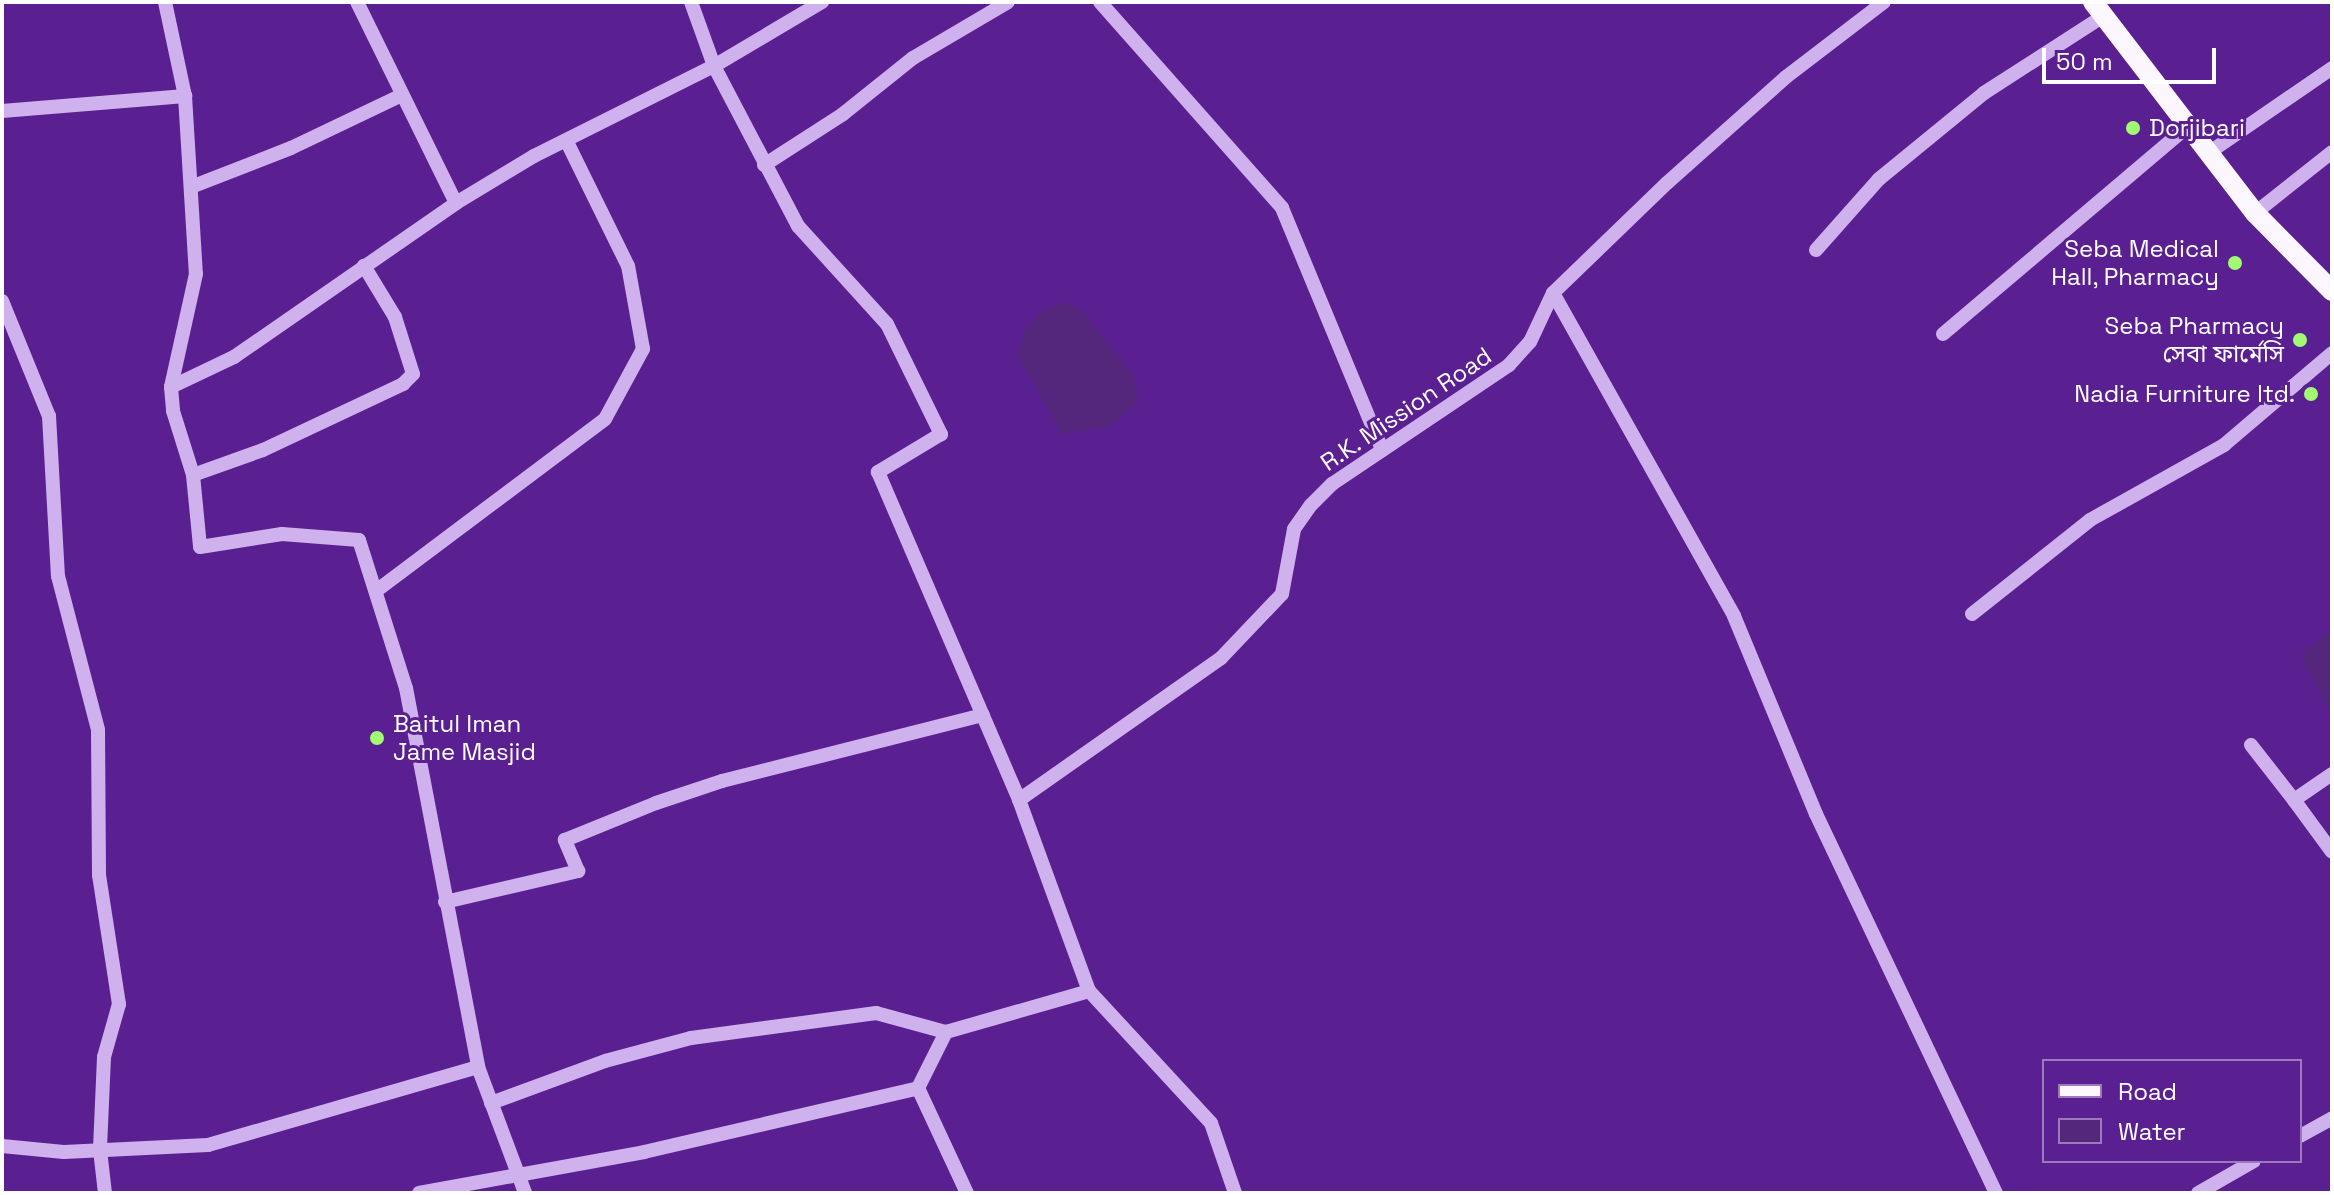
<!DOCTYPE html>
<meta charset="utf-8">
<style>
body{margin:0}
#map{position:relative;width:2334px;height:1195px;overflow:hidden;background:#5a2091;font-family:"Space Grotesk","Noto Sans Bengali",sans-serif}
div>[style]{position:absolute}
.water>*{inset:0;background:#54277d}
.minor>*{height:14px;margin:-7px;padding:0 7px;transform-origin:7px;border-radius:7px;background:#cfb1ed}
.major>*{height:20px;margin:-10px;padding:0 10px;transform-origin:10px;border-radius:10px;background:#fcf7ff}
.dots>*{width:22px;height:22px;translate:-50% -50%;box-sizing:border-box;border:4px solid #5a2091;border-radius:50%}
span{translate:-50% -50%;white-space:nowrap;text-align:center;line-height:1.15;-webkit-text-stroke:6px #5a2091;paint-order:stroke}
.poi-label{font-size:24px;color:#fff}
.left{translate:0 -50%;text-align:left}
.right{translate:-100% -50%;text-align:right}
.street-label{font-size:24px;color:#fff}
.frame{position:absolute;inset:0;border:4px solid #fff;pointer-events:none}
.legend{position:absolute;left:2042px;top:1059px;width:260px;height:104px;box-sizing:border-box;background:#5a2091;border:2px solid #9c79bd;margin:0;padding:10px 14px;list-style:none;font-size:24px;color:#fff}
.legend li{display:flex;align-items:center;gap:16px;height:40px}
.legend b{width:40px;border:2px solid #9c79bd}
.scale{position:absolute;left:2042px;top:48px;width:174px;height:36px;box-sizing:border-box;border:4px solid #fff;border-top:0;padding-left:10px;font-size:24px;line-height:28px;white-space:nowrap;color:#fff;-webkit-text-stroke:6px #5a2091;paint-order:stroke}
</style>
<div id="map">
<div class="water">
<div style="clip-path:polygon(1065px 302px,1082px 310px,1133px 375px,1138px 402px,1110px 426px,1062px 434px,1017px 355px,1025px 328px,1039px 313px)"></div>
<div style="clip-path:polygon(2332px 630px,2332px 717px,2300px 654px)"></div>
</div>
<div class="minor">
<div style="left:165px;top:2px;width:96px;rotate:78deg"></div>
<div style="left:185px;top:96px;width:178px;rotate:86.5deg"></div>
<div style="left:196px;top:274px;width:116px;rotate:102.5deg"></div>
<div style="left:171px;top:387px;width:24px;rotate:85deg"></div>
<div style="left:173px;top:411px;width:67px;rotate:72.6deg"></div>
<div style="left:193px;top:475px;width:72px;rotate:84.4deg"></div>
<div style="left:200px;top:547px;width:83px;rotate:-9deg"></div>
<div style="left:282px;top:534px;width:77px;rotate:4.5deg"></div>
<div style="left:359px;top:540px;width:155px;rotate:72.4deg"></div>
<div style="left:406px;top:688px;width:386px;rotate:79.2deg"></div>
<div style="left:478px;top:1067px;width:134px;rotate:69.5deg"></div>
<div style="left:357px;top:2px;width:224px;rotate:63.8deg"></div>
<div style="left:691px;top:2px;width:68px;rotate:70.2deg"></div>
<div style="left:714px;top:66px;width:181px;rotate:62.3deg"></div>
<div style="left:798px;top:226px;width:132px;rotate:47.8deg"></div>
<div style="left:887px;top:324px;width:123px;rotate:63.9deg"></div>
<div style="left:941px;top:434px;width:74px;rotate:148.9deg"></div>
<div style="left:878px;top:472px;width:357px;rotate:66.7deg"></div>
<div style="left:1100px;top:2px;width:275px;rotate:48.5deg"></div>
<div style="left:1282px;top:208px;width:262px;rotate:67.5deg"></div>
<div style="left:2px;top:111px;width:184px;rotate:-4.7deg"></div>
<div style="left:2207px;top:154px;width:152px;rotate:-34.5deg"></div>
<div style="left:764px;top:165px;width:94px;rotate:-32.8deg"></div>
<div style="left:843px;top:114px;width:90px;rotate:-38.7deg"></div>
<div style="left:913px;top:58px;width:110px;rotate:-30.5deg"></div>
<div style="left:191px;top:187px;width:107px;rotate:-21.3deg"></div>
<div style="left:291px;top:148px;width:123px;rotate:-25.5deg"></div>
<div style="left:2255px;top:213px;width:98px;rotate:-38.4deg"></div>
<div style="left:1816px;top:250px;width:95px;rotate:-48.4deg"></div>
<div style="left:1879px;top:179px;width:136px;rotate:-39.3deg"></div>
<div style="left:1984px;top:93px;width:140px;rotate:-32.8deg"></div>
<div style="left:1553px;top:293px;width:370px;rotate:60.7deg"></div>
<div style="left:1734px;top:616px;width:214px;rotate:67.5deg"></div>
<div style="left:1816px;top:814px;width:420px;rotate:64.6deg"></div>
<div style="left:2px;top:301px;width:124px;rotate:67.8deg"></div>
<div style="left:49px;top:416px;width:160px;rotate:86.8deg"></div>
<div style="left:58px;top:576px;width:159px;rotate:75.4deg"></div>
<div style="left:98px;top:730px;width:145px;rotate:89.6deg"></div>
<div style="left:99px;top:875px;width:131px;rotate:81.2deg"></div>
<div style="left:119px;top:1004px;width:55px;rotate:105.8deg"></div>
<div style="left:104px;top:1057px;width:93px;rotate:92.5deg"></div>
<div style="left:100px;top:1150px;width:43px;rotate:83.4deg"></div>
<div style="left:1943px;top:334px;width:319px;rotate:-40.3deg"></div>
<div style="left:171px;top:387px;width:70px;rotate:-25.5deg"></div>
<div style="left:234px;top:357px;width:270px;rotate:-34.7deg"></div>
<div style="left:456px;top:203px;width:91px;rotate:-31.1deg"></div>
<div style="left:534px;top:156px;width:201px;rotate:-26.6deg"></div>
<div style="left:714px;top:66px;width:126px;rotate:-30.7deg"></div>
<div style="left:193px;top:475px;width:74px;rotate:-19.7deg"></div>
<div style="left:263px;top:450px;width:155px;rotate:-25.2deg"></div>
<div style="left:403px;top:384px;width:14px;rotate:-45deg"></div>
<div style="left:413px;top:374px;width:60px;rotate:-107.5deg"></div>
<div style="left:395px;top:317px;width:60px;rotate:-121.3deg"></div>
<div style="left:376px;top:591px;width:286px;rotate:-36.9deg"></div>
<div style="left:605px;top:419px;width:80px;rotate:-61.5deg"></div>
<div style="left:643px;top:349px;width:84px;rotate:-100.2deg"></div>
<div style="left:628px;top:266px;width:140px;rotate:-116.2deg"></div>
<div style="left:1972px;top:614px;width:151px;rotate:-38.5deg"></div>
<div style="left:2090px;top:520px;width:154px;rotate:-29.2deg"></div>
<div style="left:2224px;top:445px;width:142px;rotate:-40.4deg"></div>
<div style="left:2251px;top:745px;width:70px;rotate:52deg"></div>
<div style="left:2294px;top:800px;width:46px;rotate:-34.4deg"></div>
<div style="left:2294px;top:800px;width:64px;rotate:53.8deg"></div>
<div style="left:445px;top:902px;width:137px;rotate:-13.1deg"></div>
<div style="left:578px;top:871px;width:34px;rotate:-113deg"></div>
<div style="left:565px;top:840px;width:98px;rotate:-22.1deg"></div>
<div style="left:656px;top:803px;width:70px;rotate:-18.4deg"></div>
<div style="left:722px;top:781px;width:269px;rotate:-14.2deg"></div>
<div style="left:918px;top:1088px;width:63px;rotate:-63.4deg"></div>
<div style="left:946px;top:1032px;width:149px;rotate:-16deg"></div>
<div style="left:491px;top:1103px;width:121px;rotate:-20.2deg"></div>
<div style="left:605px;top:1061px;width:89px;rotate:-15deg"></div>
<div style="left:691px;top:1038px;width:187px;rotate:-7.7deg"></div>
<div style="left:876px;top:1013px;width:73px;rotate:15.2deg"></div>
<div style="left:2300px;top:1136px;width:37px;rotate:-29deg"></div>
<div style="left:2px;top:1146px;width:62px;rotate:5.5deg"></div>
<div style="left:64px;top:1152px;width:144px;rotate:-2.8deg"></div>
<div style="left:208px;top:1145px;width:281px;rotate:-16.1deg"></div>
<div style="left:419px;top:1193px;width:229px;rotate:-10.3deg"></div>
<div style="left:644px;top:1152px;width:281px;rotate:-13.1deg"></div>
<div style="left:918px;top:1088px;width:116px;rotate:65deg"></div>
<div style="left:1235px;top:1193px;width:74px;rotate:-108.9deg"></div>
<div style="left:1211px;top:1123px;width:180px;rotate:-132.7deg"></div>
<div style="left:1089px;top:991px;width:203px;rotate:-110.1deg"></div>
<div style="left:1019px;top:800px;width:247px;rotate:-35.1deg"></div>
<div style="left:1221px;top:658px;width:88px;rotate:-46.4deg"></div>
<div style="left:1282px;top:594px;width:66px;rotate:-79.5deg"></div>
<div style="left:1294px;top:529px;width:29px;rotate:-55deg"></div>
<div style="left:1311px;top:505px;width:30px;rotate:-45deg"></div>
<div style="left:1332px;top:484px;width:213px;rotate:-33.9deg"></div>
<div style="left:1509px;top:365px;width:31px;rotate:-48deg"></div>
<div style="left:1530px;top:342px;width:54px;rotate:-64.9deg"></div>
<div style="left:1553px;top:293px;width:158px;rotate:-44deg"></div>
<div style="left:1667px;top:183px;width:159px;rotate:-41.7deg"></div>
<div style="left:1786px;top:77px;width:123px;rotate:-37.4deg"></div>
<div style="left:2198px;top:1193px;width:64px;rotate:-29.7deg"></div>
</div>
<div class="major">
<div style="left:2093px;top:2px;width:266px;rotate:52.5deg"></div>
<div style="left:2255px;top:213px;width:110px;rotate:45.4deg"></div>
</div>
<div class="dots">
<div style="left:2133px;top:128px;background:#a1fa72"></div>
<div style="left:2235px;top:263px;background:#a1fa72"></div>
<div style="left:2300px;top:340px;background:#a1fa72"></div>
<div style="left:2311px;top:394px;background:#a1fa72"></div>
<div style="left:377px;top:738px;background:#a1fa72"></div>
</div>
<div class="poi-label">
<span class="left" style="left:2149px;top:128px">Dorjibari</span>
<span class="right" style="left:2219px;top:263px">Seba Medical<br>Hall, Pharmacy</span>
<span class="right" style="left:2284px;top:340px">Seba Pharmacy<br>সেবা ফার্মেসি</span>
<span class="right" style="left:2295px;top:394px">Nadia Furniture ltd.</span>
<span class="left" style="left:393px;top:738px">Baitul Iman<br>Jame Masjid</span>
</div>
<div class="street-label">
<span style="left:1406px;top:409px;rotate:-34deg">R.K. Mission Road</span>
</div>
<div class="frame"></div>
<ul class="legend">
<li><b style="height:10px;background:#fcf7ff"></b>Road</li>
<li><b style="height:22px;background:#54277d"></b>Water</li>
</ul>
<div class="scale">50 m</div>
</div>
